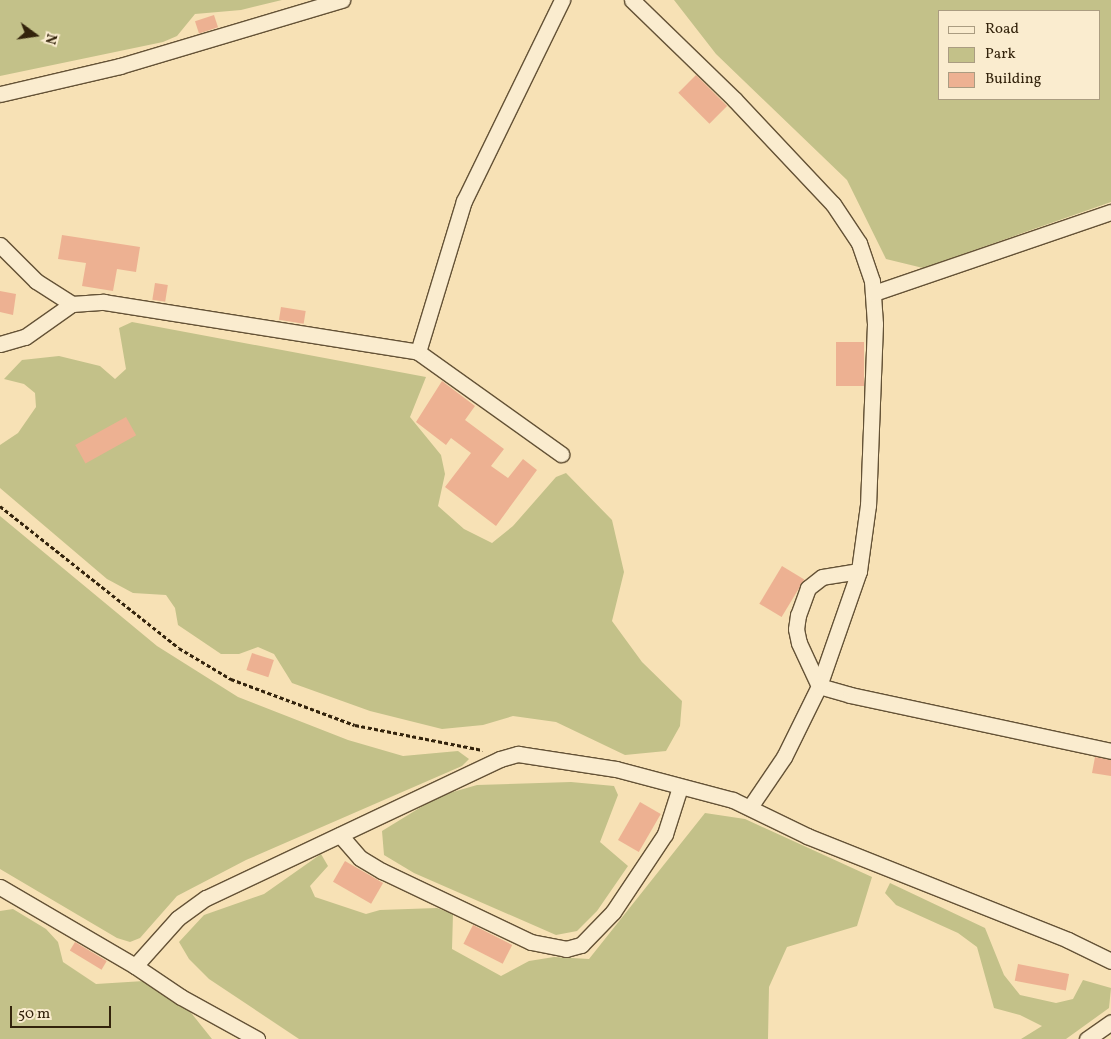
<!DOCTYPE html>
<style>
body{margin:0}
#map{position:relative;width:1111px;height:1039px;overflow:hidden;background:#f7e1b5;font-family:Vollkorn,serif}
div>[style]{position:absolute}
.green>*{inset:0;background:#c3c189}
.building>*{inset:0;background:#edb192;transform-origin:0 0}
.path>*{height:2.5px;margin-top:-1.25px;transform-origin:0;background:repeating-linear-gradient(90deg,#33230c 0 4px,transparent 0 6.5px)}
.roads{filter:drop-shadow(1px 0 #645236) drop-shadow(-1px 0 #645236) drop-shadow(0 1px #645236) drop-shadow(0 -1px #645236)}
.minor>*{height:15px;margin:-7.5px;padding:0 7.5px;transform-origin:7.5px;border-radius:7.5px;background:#faeccf}
span{translate:-50% -50%;white-space:nowrap;text-align:center;line-height:1.15;-webkit-text-stroke:4px #faeccf;paint-order:stroke}
.legend{position:absolute;left:938px;top:10px;width:162px;height:90px;box-sizing:border-box;background:#faeccf;border:1px solid #aa9c81;margin:0;padding:6px 9px;list-style:none;font-size:15px;color:#33230c}
.legend li{display:flex;align-items:center;gap:10px;height:25px}
.legend b{width:25px;border:1px solid #aa9c81}
.north{position:absolute;left:10px;top:10px;width:50px;height:50px;-webkit-text-stroke:4px #faeccf;paint-order:stroke;rotate:104deg;font-size:14px;font-weight:700;line-height:20px;text-align:center;color:#33230c}
.north::after{content:'';display:block;margin:auto;width:18px;height:22px;background:#33230c;clip-path:polygon(50% 0,100% 100%,50% 72%,0 100%)}
.scale{position:absolute;left:10px;top:1006px;width:101px;height:22px;box-sizing:border-box;border:2px solid #33230c;border-top:0;padding-left:6px;font-size:15px;line-height:18px;white-space:nowrap;color:#33230c;-webkit-text-stroke:4px #faeccf;paint-order:stroke}
</style>
<div id="map">
<div class="green">
<div style="clip-path:polygon(0 0,282px 0,241px 10px,195px 14px,177px 36px,163px 42px,0 76px)"></div>
<div style="clip-path:polygon(evenodd,674px 0,1111px 0,1111px 202px,923px 268px,886px 259px,847px 180px,716px 54px,674px 0,940px 11px,1100px 11px,1100px 99px,940px 99px,940px 11px)"></div>
<div style="clip-path:polygon(132px 322px,426px 377px,410px 417px,441px 455px,445px 474px,438px 506px,464px 529px,492px 543px,513px 526px,556px 477px,566px 473px,612px 520px,624px 572px,612px 621px,642px 662px,682px 701px,680px 726px,666px 751px,625px 755px,556px 722px,513px 716px,483px 725px,442px 729px,370px 711px,292px 683px,274px 654px,258px 647px,239px 654px,221px 654px,178px 625px,175px 608px,166px 595px,133px 593px,107px 579px,0 488px,0 445px,18px 433px,36px 407px,35px 393px,24px 384px,4px 379px,22px 360px,59px 356px,100px 366px,115px 379px,126px 369px,119px 328px)"></div>
<div style="clip-path:polygon(0 516px,157px 646px,238px 697px,348px 740px,403px 756px,458px 751px,469px 759px,462px 766px,246px 860px,177px 896px,140px 938px,130px 942px,117px 938px,0 869px)"></div>
<div style="clip-path:polygon(571px 782px,614px 786px,618px 795px,600px 842px,628px 866px,597px 911px,577px 931px,556px 935px,414px 873px,384px 855px,382px 831px,439px 796px,477px 785px)"></div>
<div style="clip-path:polygon(705px 813px,745px 819px,872px 877px,857px 926px,787px 947px,769px 987px,768px 1039px,299px 1039px,209px 979px,189px 959px,179px 942px,204px 915px,264px 894px,321px 854px,328px 866px,310px 886px,315px 897px,366px 914px,380px 910px,437px 908px,453px 914px,452px 949px,501px 976px,529px 961px,554px 957px,589px 959px)"></div>
<div style="clip-path:polygon(890px 883px,985px 928px,1004px 975px,1020px 995px,1056px 1003px,1073px 999px,1083px 980px,1111px 988px,1109px 1008px,1066px 1039px,1021px 1039px,1042px 1026px,1020px 1015px,994px 1008px,977px 947px,958px 933px,896px 905px,885px 893px)"></div>
<div style="clip-path:polygon(13px 909px,46px 929px,58px 942px,63px 962px,96px 984px,144px 981px,184px 1004px,212px 1039px,0 1039px,0 911px)"></div>
</div>
<div class="building">
<div style="left:214px;top:15px;width:13px;height:20px;rotate:72deg"></div>
<div style="left:696px;top:75px;width:44px;height:25px;rotate:45deg"></div>
<div style="clip-path:polygon(62px 235px,140px 247px,136px 272px,117px 269px,113px 291px,82px 286px,86px 263px,58px 259px)"></div>
<div style="left:155px;top:283px;width:13px;height:17px;rotate:9deg"></div>
<div style="clip-path:polygon(0 291px,16px 294px,13px 315px,0 312px)"></div>
<div style="left:281px;top:307px;width:25px;height:13px;rotate:9deg"></div>
<div style="left:836px;top:342px;width:28px;height:44px"></div>
<div style="clip-path:polygon(442px 381px,475px 406px,465px 420px,504px 449px,491px 466px,508px 478px,523px 459px,537px 470px,496px 526px,445px 487px,471px 453px,451px 438px,446px 445px,416px 422px)"></div>
<div style="left:126px;top:417px;width:21px;height:58px;rotate:61deg"></div>
<div style="left:782px;top:566px;width:26px;height:44px;rotate:31deg"></div>
<div style="left:252px;top:653px;width:23px;height:18px;rotate:18deg"></div>
<div style="clip-path:polygon(1095px 757px,1111px 760px,1111px 776px,1092px 773px)"></div>
<div style="left:640px;top:802px;width:24px;height:44px;rotate:30deg"></div>
<div style="left:345px;top:861px;width:44px;height:24px;rotate:30deg"></div>
<div style="left:473px;top:925px;width:44px;height:21px;rotate:27deg"></div>
<div style="left:75px;top:942px;width:37px;height:10px;rotate:31deg"></div>
<div style="left:1018px;top:964px;width:52px;height:17px;rotate:11deg"></div>
</div>
<div class="path">
<div style="left:0;top:506px;width:228px;rotate:38.4deg"></div>
<div style="left:179px;top:648px;width:61px;rotate:30.8deg"></div>
<div style="left:231px;top:679px;width:132px;rotate:20.4deg"></div>
<div style="left:355px;top:725px;width:130px;rotate:11.1deg"></div>
</div>
<div class="roads">
<div class="minor">
<div style="left:632px;top:0;width:142px;rotate:44.1deg"></div>
<div style="left:734px;top:99px;width:144px;rotate:46.7deg"></div>
<div style="left:833px;top:204px;width:47px;rotate:56.3deg"></div>
<div style="left:859px;top:243px;width:40px;rotate:71.1deg"></div>
<div style="left:872px;top:281px;width:43px;rotate:86deg"></div>
<div style="left:875px;top:324px;width:181px;rotate:92.2deg"></div>
<div style="left:868px;top:505px;width:67px;rotate:97.8deg"></div>
<div style="left:859px;top:571px;width:122px;rotate:109.2deg"></div>
<div style="left:819px;top:686px;width:79px;rotate:116.2deg"></div>
<div style="left:784px;top:757px;width:60px;rotate:124.2deg"></div>
<div style="left:0;top:94px;width:123px;rotate:-13.1deg"></div>
<div style="left:120px;top:66px;width:232px;rotate:-16.6deg"></div>
<div style="left:0;top:245px;width:51px;rotate:45deg"></div>
<div style="left:36px;top:281px;width:43px;rotate:32.6deg"></div>
<div style="left:874px;top:293px;width:250px;rotate:-18.9deg"></div>
<div style="left:0;top:344px;width:26px;rotate:-16deg"></div>
<div style="left:25px;top:337px;width:57px;rotate:-35.1deg"></div>
<div style="left:72px;top:304px;width:32px;rotate:-4deg"></div>
<div style="left:104px;top:302px;width:318px;rotate:9deg"></div>
<div style="left:418px;top:352px;width:176px;rotate:35.5deg"></div>
<div style="left:418px;top:352px;width:158px;rotate:-73.1deg"></div>
<div style="left:464px;top:201px;width:224px;rotate:-64deg"></div>
<div style="left:859px;top:571px;width:37px;rotate:171deg"></div>
<div style="left:822px;top:577px;width:18px;rotate:142deg"></div>
<div style="left:808px;top:588px;width:29px;rotate:110deg"></div>
<div style="left:798px;top:615px;width:14px;rotate:98deg"></div>
<div style="left:796px;top:629px;width:14px;rotate:78deg"></div>
<div style="left:799px;top:643px;width:47px;rotate:65.1deg"></div>
<div style="left:819px;top:686px;width:32px;rotate:16deg"></div>
<div style="left:850px;top:695px;width:267px;rotate:12.1deg"></div>
<div style="left:340px;top:835px;width:30px;rotate:49deg"></div>
<div style="left:360px;top:858px;width:26px;rotate:31deg"></div>
<div style="left:382px;top:871px;width:165px;rotate:25.5deg"></div>
<div style="left:531px;top:942px;width:36px;rotate:11deg"></div>
<div style="left:566px;top:949px;width:16px;rotate:-15deg"></div>
<div style="left:581px;top:945px;width:46px;rotate:-45.9deg"></div>
<div style="left:613px;top:912px;width:94px;rotate:-56.3deg"></div>
<div style="left:665px;top:834px;width:49px;rotate:-72.3deg"></div>
<div style="left:0;top:887px;width:156px;rotate:30.3deg"></div>
<div style="left:135px;top:966px;width:55px;rotate:34deg"></div>
<div style="left:181px;top:997px;width:87px;rotate:28.9deg"></div>
<div style="left:135px;top:966px;width:64px;rotate:-48.1deg"></div>
<div style="left:178px;top:918px;width:34px;rotate:-36deg"></div>
<div style="left:206px;top:898px;width:325px;rotate:-25.3deg"></div>
<div style="left:500px;top:759px;width:19px;rotate:-16deg"></div>
<div style="left:518px;top:754px;width:99px;rotate:8.7deg"></div>
<div style="left:616px;top:769px;width:121px;rotate:14.8deg"></div>
<div style="left:733px;top:800px;width:82px;rotate:25.9deg"></div>
<div style="left:807px;top:836px;width:281px;rotate:21.7deg"></div>
<div style="left:1068px;top:940px;width:48px;rotate:26deg"></div>
<div style="left:1087px;top:1039px;width:29px;rotate:-35deg"></div>
</div>
</div>
<ul class="legend">
<li><b style="height:6px;background:#faeccf"></b>Road</li>
<li><b style="height:14px;background:#c3c189"></b>Park</li>
<li><b style="height:14px;background:#edb192"></b>Building</li>
</ul>
<div class="north">N</div>
<div class="scale">50 m</div>
</div>
